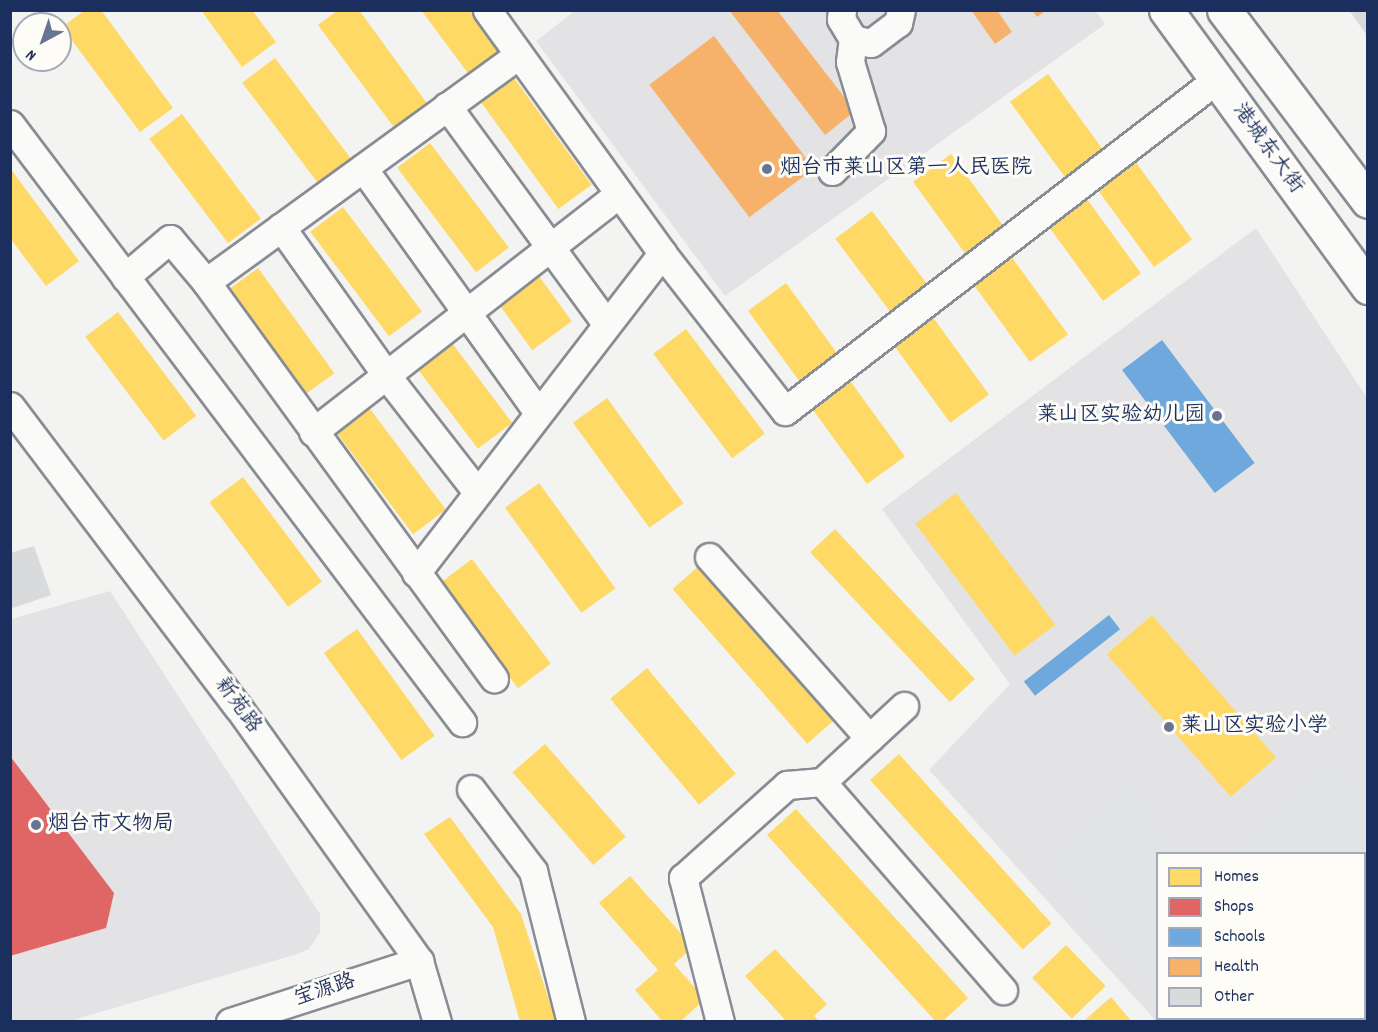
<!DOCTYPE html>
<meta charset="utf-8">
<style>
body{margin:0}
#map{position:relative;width:1378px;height:1032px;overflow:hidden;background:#f3f3f2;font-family:Dekko,"LXGW WenKai TC",sans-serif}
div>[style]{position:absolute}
.built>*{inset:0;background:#e3e3e5}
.green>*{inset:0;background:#e2e3e5}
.homes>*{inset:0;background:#ffd966;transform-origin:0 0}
.shops>*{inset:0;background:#e06666}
.schools>*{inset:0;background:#6fa8dc;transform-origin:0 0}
.health>*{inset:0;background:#f6b26b;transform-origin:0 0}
.building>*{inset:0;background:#d9dadb}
.roads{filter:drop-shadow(2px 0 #888c94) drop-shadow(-2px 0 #888c94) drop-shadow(0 2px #888c94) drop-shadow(0 -2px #888c94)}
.minor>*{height:27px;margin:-13.5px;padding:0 13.5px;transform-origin:13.5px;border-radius:13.5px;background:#fafaf8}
.major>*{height:33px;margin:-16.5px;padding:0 16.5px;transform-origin:16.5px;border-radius:16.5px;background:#fafaf8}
.dots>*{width:16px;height:16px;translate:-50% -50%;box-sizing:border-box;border:3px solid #fdfcf7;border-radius:50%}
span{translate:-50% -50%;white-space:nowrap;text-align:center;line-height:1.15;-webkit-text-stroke:6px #fdfcf7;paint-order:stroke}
.street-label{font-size:21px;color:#1b2f5e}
.poi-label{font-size:21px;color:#1b2f5e}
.left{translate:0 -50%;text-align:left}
.right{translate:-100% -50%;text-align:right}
.frame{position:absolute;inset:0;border:12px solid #1b2f5e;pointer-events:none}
.legend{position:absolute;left:1156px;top:852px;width:210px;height:168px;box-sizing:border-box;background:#fdfcf7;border:2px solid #a3aaba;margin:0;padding:8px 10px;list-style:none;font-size:18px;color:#1b2f5e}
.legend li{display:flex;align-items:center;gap:12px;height:30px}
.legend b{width:30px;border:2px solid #a3aaba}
.north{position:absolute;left:12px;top:12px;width:60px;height:60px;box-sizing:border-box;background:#fdfcf7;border:2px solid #a3aaba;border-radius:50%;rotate:220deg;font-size:16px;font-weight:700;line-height:24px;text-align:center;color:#1b2f5e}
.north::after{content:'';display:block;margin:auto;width:21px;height:27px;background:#677492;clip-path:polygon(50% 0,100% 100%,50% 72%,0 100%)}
</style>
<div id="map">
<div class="built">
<div style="clip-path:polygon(576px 10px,1095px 10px,1105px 24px,725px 296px,536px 41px)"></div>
<div style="clip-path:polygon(evenodd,1256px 228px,1367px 398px,1367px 1021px,1156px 1021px,929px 770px,1010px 684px,882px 509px,1256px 228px,1158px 854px,1364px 854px,1364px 1018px,1158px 1018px,1158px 854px)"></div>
<div style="clip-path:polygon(110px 591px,320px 914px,320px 932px,309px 949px,297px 954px,70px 1021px,11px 1022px,11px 619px)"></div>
</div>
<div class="green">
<div style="clip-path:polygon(1336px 754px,1367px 791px,1365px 996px,1364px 854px,1241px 853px,1232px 843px)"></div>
<div style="clip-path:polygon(1130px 781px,1191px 853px,1158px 854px,1157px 1005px,1036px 860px)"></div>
<div style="clip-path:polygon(1330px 1019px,1332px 1021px,1169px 1019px,1330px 1018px)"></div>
</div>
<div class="homes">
<div style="clip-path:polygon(85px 10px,101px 10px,173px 108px,140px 132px,62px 27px)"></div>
<div style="clip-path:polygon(201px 10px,252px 10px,276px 42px,242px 67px)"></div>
<div style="clip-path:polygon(338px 10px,359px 10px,429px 106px,396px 130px,318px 25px)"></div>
<div style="clip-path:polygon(421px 10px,473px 10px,503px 52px,470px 76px)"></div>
<div style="left:275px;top:58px;width:131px;height:41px;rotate:53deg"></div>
<div style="left:1048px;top:74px;width:97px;height:47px;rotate:54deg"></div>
<div style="left:514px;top:78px;width:132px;height:41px;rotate:54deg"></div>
<div style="left:182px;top:114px;width:131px;height:41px;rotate:53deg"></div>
<div style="left:430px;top:143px;width:131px;height:41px;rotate:53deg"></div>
<div style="left:951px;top:154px;width:97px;height:47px;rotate:54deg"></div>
<div style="left:1135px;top:161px;width:97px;height:47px;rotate:54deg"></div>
<div style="clip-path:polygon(10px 168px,79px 261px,46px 286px,10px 238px)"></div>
<div style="left:1084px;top:195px;width:97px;height:47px;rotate:54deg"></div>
<div style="left:343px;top:207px;width:131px;height:41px;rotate:53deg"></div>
<div style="left:872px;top:211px;width:97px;height:46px;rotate:53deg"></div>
<div style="left:1011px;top:256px;width:97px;height:47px;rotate:54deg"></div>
<div style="left:258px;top:268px;width:130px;height:42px;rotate:54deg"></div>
<div style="left:536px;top:272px;width:61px;height:49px;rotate:54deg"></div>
<div style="left:786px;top:283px;width:97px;height:47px;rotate:54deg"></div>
<div style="left:118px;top:312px;width:130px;height:41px;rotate:53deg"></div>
<div style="left:932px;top:316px;width:97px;height:48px;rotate:54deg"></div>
<div style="left:686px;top:329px;width:131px;height:41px;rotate:53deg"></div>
<div style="left:452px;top:343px;width:100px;height:43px;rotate:53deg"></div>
<div style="left:848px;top:378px;width:97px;height:47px;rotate:54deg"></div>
<div style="left:607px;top:398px;width:130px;height:42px;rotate:54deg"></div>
<div style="left:367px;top:405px;width:131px;height:41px;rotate:53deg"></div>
<div style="left:243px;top:477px;width:131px;height:42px;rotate:53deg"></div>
<div style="left:539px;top:483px;width:130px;height:42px;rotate:54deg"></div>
<div style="left:956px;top:493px;width:165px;height:51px;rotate:53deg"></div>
<div style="left:835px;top:529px;width:205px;height:34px;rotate:47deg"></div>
<div style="left:472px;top:559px;width:131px;height:41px;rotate:53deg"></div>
<div style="left:699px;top:566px;width:205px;height:35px;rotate:49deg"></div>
<div style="left:1152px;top:615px;width:189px;height:60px;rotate:49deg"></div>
<div style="left:357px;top:629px;width:132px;height:41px;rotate:54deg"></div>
<div style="left:647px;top:668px;width:138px;height:48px;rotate:50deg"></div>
<div style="left:545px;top:744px;width:123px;height:43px;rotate:49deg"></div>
<div style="left:899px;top:754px;width:228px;height:39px;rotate:48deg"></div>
<div style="clip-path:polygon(796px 809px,968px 998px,942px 1022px,936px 1022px,767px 835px)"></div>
<div style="clip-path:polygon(450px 817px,521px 914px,556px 1022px,520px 1022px,493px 927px,424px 834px)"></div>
<div style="clip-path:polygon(630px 876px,693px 947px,674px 964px,705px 999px,680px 1022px,663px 1022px,635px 990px,658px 970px,599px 903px)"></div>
<div style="left:1066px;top:945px;width:57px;height:47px;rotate:46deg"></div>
<div style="clip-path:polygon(775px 949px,827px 1004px,814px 1016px,820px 1022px,787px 1022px,745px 976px)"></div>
<div style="clip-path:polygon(1111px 997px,1132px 1022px,1086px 1022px,1085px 1020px)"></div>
</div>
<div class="shops">
<div style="clip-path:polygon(10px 756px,114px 893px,106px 928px,10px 956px)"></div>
</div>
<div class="schools">
<div style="left:1162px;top:340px;width:154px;height:50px;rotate:53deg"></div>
<div style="left:1109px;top:615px;width:18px;height:108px;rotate:52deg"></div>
</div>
<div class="health">
<div style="clip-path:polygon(729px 10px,777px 10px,855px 111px,825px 135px)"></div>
<div style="clip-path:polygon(971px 10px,997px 10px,1012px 32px,995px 44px)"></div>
<div style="clip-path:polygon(1032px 10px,1047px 10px,1037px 17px)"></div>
<div style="left:714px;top:36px;width:166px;height:81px;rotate:53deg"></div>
</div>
<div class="building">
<div style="clip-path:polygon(1349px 10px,1368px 10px,1368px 37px)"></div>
<div style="clip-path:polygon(34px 546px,51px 595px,10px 609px,10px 553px)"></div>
</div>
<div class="roads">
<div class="minor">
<div style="left:487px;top:10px;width:299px;rotate:54.2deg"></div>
<div style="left:662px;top:253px;width:200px;rotate:52.1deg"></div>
<div style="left:785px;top:411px;width:543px;rotate:-37.52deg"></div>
<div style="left:842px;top:10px;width:9px;rotate:96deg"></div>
<div style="left:841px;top:19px;width:23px;rotate:59deg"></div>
<div style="left:853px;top:39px;width:18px;rotate:13deg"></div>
<div style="left:871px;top:43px;width:34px;rotate:-37deg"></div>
<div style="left:898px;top:23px;width:13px;rotate:-77deg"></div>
<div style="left:447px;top:106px;width:269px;rotate:53.8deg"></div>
<div style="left:10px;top:124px;width:750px;rotate:52.92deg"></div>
<div style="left:363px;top:168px;width:299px;rotate:54.4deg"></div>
<div style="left:832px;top:171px;width:56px;rotate:-45.7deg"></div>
<div style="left:871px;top:131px;width:72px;rotate:-106.9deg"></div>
<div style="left:850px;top:62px;width:23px;rotate:-83deg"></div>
<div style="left:281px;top:227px;width:181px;rotate:54.6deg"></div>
<div style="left:386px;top:375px;width:148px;rotate:52.1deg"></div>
<div style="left:125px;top:277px;width:59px;rotate:-40.2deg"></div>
<div style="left:170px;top:239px;width:56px;rotate:50.1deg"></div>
<div style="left:206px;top:282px;width:490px;rotate:54deg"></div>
<div style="left:206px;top:282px;width:386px;rotate:-36deg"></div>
<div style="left:10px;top:406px;width:378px;rotate:52.9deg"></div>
<div style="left:238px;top:707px;width:312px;rotate:54.5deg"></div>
<div style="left:419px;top:961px;width:64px;rotate:73.6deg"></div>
<div style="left:313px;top:432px;width:388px;rotate:-37.9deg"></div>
<div style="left:709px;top:557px;width:242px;rotate:48.5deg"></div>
<div style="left:416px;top:573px;width:404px;rotate:-52.4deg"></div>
<div style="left:822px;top:782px;width:276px;rotate:49deg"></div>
<div style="left:471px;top:789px;width:103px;rotate:52.9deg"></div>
<div style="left:533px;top:871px;width:156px;rotate:75.9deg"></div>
<div style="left:230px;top:1022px;width:199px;rotate:-17.9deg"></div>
<div style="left:720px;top:1022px;width:149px;rotate:-104.4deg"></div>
<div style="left:683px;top:878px;width:140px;rotate:-41.8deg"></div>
<div style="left:787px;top:785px;width:35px;rotate:-5deg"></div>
<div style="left:822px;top:782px;width:112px;rotate:-42.8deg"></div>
</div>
<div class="major">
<div style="left:1166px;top:10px;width:343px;rotate:53.9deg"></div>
<div style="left:1224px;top:10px;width:239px;rotate:53deg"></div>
</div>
</div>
<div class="dots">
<div style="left:767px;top:169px;background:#677492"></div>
<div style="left:1217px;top:416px;background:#677492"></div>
<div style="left:1169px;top:727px;background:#677492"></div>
<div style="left:36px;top:825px;background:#677492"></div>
</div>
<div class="street-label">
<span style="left:1267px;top:149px;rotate:54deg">港城东大街</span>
<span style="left:237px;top:706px;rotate:54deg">新苑路</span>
<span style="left:325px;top:991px;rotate:-18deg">宝源路</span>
</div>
<div class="poi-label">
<span class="left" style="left:780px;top:169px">烟台市莱山区第一人民医院</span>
<span class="right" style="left:1205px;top:416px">莱山区实验幼儿园</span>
<span class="left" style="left:1181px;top:727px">莱山区实验小学</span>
<span class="left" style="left:48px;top:825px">烟台市文物局</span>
</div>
<div class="frame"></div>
<ul class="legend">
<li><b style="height:16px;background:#ffd966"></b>Homes</li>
<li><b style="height:16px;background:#e06666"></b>Shops</li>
<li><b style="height:16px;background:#6fa8dc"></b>Schools</li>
<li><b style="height:16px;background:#f6b26b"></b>Health</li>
<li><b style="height:16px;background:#d9dadb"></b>Other</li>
</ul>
<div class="north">N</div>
</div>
